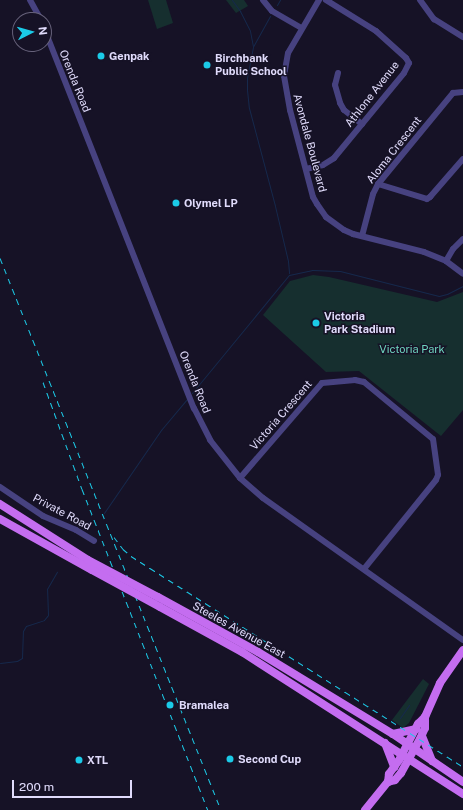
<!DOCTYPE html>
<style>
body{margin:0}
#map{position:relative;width:463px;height:810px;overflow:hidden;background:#161226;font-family:"Public Sans",sans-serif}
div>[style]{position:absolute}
.green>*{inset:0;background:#162f2f}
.stream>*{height:1px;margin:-0.5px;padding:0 0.5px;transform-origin:0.5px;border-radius:0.5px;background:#16294c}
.minor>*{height:6px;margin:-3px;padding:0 3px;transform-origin:3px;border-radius:3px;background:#474280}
.major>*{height:8px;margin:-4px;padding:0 4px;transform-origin:4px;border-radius:4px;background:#c46df0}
.rail>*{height:1px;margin-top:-0.5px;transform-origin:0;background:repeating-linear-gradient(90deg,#1bcae7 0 6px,transparent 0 11px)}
.major-bridge>*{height:8px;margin:-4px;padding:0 4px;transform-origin:4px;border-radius:4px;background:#c46df0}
.dots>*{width:11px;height:11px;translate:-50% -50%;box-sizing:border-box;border:2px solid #161226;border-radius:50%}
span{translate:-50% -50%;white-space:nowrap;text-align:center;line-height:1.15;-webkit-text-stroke:3px #161226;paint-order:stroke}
.poi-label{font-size:11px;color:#e0dbfb;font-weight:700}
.left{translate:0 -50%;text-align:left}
.street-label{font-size:11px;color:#e0dbfb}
.park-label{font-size:11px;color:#6ed5bf}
.north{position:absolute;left:12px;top:12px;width:40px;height:40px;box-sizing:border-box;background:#161226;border:1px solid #67627b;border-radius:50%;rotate:84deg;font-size:11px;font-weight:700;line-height:16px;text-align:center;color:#e0dbfb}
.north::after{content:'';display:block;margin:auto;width:14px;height:18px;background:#1bcae7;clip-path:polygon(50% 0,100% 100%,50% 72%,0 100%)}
.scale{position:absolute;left:12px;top:780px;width:120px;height:18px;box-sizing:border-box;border:2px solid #e0dbfb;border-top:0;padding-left:5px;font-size:12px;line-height:14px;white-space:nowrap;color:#e0dbfb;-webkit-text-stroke:3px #161226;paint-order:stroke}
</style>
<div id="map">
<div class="green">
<div style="clip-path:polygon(148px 0,166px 0,173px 23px,157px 29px)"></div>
<div style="clip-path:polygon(226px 0,244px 0,248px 6px,236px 13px)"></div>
<div style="clip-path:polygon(313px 275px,329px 277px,437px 302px,463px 292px,463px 410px,441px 436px,359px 371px,326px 372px,263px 315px,290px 281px)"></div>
<div style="clip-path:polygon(423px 679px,429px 684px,409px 723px,403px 728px,392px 720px)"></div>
</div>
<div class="stream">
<div style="left:232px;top:0;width:14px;rotate:54deg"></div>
<div style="left:240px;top:11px;width:22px;rotate:63deg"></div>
<div style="left:250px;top:31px;width:15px;rotate:79deg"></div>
<div style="left:277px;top:5px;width:6px;rotate:-59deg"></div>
<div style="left:270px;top:16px;width:35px;rotate:119deg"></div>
<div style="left:253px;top:47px;width:32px;rotate:101deg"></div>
<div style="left:247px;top:78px;width:12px;rotate:90deg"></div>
<div style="left:247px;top:90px;width:18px;rotate:84deg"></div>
<div style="left:249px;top:108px;width:101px;rotate:75.1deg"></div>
<div style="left:275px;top:206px;width:57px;rotate:76.7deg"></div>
<div style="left:288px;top:261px;width:12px;rotate:85deg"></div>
<div style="left:192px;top:393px;width:153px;rotate:-50.6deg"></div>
<div style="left:289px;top:275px;width:24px;rotate:-12deg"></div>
<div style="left:312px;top:270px;width:28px;rotate:2deg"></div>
<div style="left:340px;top:271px;width:102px;rotate:14.2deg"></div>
<div style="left:439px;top:296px;width:8px;rotate:-14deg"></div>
<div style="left:447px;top:294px;width:18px;rotate:-27deg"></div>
<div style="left:104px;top:513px;width:101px;rotate:-55.5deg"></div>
<div style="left:161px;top:430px;width:40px;rotate:-50deg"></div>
<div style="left:83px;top:529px;width:11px;rotate:-52deg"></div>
<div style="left:0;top:663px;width:17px;rotate:-7deg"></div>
<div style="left:17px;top:661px;width:6px;rotate:-31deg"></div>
<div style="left:22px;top:658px;width:27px;rotate:-88deg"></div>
<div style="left:23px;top:631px;width:6px;rotate:-59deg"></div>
<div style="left:26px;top:626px;width:19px;rotate:-18deg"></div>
<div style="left:44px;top:620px;width:6px;rotate:-51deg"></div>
<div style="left:48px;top:615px;width:26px;rotate:-92deg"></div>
<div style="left:47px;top:589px;width:20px;rotate:-60deg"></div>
<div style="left:400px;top:718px;width:16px;rotate:-55deg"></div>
</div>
<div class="minor">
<div style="left:30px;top:0;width:23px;rotate:61deg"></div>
<div style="left:263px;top:0;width:14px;rotate:51deg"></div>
<div style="left:272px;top:11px;width:34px;rotate:30deg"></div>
<div style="left:319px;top:0;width:61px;rotate:120.3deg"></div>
<div style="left:288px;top:53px;width:23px;rotate:100deg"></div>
<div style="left:284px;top:76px;width:35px;rotate:80deg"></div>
<div style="left:290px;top:110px;width:90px;rotate:75.2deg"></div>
<div style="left:313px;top:197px;width:8px;rotate:60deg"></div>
<div style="left:317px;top:204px;width:16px;rotate:55deg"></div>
<div style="left:326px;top:217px;width:22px;rotate:36deg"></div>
<div style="left:344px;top:230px;width:10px;rotate:24deg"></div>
<div style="left:353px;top:234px;width:73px;rotate:14.2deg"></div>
<div style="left:424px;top:252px;width:24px;rotate:22deg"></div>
<div style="left:446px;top:261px;width:21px;rotate:37deg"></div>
<div style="left:420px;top:0;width:24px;rotate:54deg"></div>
<div style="left:434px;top:19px;width:34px;rotate:32deg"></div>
<div style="left:44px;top:28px;width:409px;rotate:68.5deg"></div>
<div style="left:194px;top:408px;width:36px;rotate:63deg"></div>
<div style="left:210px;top:440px;width:48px;rotate:51.7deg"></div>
<div style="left:240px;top:478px;width:30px;rotate:41deg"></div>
<div style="left:263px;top:498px;width:245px;rotate:35.4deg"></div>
<div style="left:338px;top:73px;width:12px;rotate:104deg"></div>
<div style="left:335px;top:85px;width:19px;rotate:74deg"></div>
<div style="left:340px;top:103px;width:8px;rotate:60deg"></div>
<div style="left:344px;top:110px;width:23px;rotate:38deg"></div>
<div style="left:306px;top:169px;width:17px;rotate:-13deg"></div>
<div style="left:323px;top:165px;width:13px;rotate:-32deg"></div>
<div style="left:334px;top:158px;width:110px;rotate:-50.5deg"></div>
<div style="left:404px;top:73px;width:11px;rotate:-63deg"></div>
<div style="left:409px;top:63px;width:6px;rotate:-121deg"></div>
<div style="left:406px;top:58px;width:40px;rotate:-138deg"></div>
<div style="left:376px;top:31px;width:59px;rotate:-148.2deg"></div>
<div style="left:378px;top:184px;width:51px;rotate:17deg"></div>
<div style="left:427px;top:199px;width:4px;rotate:-34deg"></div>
<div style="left:430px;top:197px;width:50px;rotate:-49deg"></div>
<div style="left:362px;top:236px;width:43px;rotate:-75.3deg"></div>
<div style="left:373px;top:194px;width:11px;rotate:-63deg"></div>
<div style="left:378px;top:184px;width:118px;rotate:-50.5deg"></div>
<div style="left:453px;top:93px;width:10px;rotate:-6deg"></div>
<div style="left:446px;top:261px;width:14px;rotate:-60deg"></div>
<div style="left:453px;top:249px;width:14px;rotate:-45deg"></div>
<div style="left:240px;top:478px;width:125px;rotate:-49.2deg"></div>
<div style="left:322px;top:383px;width:33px;rotate:-5deg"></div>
<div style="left:355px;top:380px;width:9px;rotate:13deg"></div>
<div style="left:364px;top:382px;width:89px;rotate:39.6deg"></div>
<div style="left:433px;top:439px;width:36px;rotate:82deg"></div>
<div style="left:438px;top:475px;width:5px;rotate:112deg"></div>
<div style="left:436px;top:480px;width:114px;rotate:129deg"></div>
<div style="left:0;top:487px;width:52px;rotate:34deg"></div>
<div style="left:43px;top:516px;width:36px;rotate:23deg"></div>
<div style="left:76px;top:530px;width:21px;rotate:31deg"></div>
</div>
<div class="major">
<div style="left:0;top:504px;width:104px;rotate:32.5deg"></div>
<div style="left:0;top:519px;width:105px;rotate:29deg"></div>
<div style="left:158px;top:597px;width:114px;rotate:28.8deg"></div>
<div style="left:258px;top:652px;width:158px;rotate:31.3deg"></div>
<div style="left:393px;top:734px;width:85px;rotate:34.4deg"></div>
<div style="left:160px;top:607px;width:94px;rotate:28.8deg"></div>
<div style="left:242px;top:652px;width:263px;rotate:32.7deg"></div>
<div style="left:393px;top:734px;width:24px;rotate:-12deg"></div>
<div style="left:422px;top:736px;width:27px;rotate:68deg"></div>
<div style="left:385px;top:743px;width:26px;rotate:69deg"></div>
<div style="left:388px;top:782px;width:7px;rotate:-16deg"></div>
<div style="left:395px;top:780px;width:9px;rotate:-49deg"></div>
<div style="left:401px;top:773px;width:39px;rotate:-61deg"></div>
<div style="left:420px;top:739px;width:12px;rotate:-66deg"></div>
<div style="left:425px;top:728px;width:11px;rotate:-90deg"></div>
<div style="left:365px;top:810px;width:36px;rotate:-51deg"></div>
<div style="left:388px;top:782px;width:8px;rotate:-83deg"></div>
<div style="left:389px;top:774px;width:17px;rotate:-54deg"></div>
<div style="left:399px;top:760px;width:41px;rotate:-62.2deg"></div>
<div style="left:418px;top:724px;width:10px;rotate:-45deg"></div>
<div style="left:425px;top:717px;width:37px;rotate:-66deg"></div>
<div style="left:440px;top:683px;width:40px;rotate:-55.1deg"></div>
</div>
<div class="rail">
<div style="left:0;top:258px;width:595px;rotate:68.18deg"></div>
<div style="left:43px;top:382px;width:114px;rotate:70deg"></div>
<div style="left:82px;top:489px;width:345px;rotate:68.6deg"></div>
<div style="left:114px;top:537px;width:15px;rotate:53deg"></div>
<div style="left:123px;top:549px;width:11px;rotate:41deg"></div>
<div style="left:131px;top:556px;width:393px;rotate:32.4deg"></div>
</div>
<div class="major-bridge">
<div style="left:88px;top:560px;width:79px;rotate:27.9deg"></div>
<div style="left:92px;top:570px;width:77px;rotate:28.6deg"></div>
</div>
<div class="dots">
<div style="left:101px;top:56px;background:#1bcae7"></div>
<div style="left:207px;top:65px;background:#1bcae7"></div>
<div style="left:176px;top:203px;background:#1bcae7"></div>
<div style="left:316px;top:323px;background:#1bcae7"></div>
<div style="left:170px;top:705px;background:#1bcae7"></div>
<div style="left:230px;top:759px;background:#1bcae7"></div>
<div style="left:79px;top:760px;background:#1bcae7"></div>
</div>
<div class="poi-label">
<span class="left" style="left:109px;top:56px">Genpak</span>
<span class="left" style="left:215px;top:65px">Birchbank<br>Public School</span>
<span class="left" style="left:184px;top:203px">Olymel LP</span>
<span class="left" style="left:324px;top:323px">Victoria<br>Park Stadium</span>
<span class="left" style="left:179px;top:705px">Bramalea</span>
<span class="left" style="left:238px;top:759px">Second Cup</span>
<span class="left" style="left:87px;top:760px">XTL</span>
</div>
<div class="street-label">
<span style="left:75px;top:81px;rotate:68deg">Orenda Road</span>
<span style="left:372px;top:94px;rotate:-52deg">Athlone Avenue</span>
<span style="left:310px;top:143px;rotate:75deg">Avondale Boulevard</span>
<span style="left:394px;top:150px;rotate:-52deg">Aloma Crescent</span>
<span style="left:195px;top:382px;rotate:68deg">Orenda Road</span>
<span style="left:281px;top:415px;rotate:-49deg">Victoria Crescent</span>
<span style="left:62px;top:512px;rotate:28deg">Private Road</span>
<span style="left:239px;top:630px;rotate:29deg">Steeles Avenue East</span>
</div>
<div class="park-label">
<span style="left:412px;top:349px">Victoria Park</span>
</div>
<div class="north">N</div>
<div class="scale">200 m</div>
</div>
